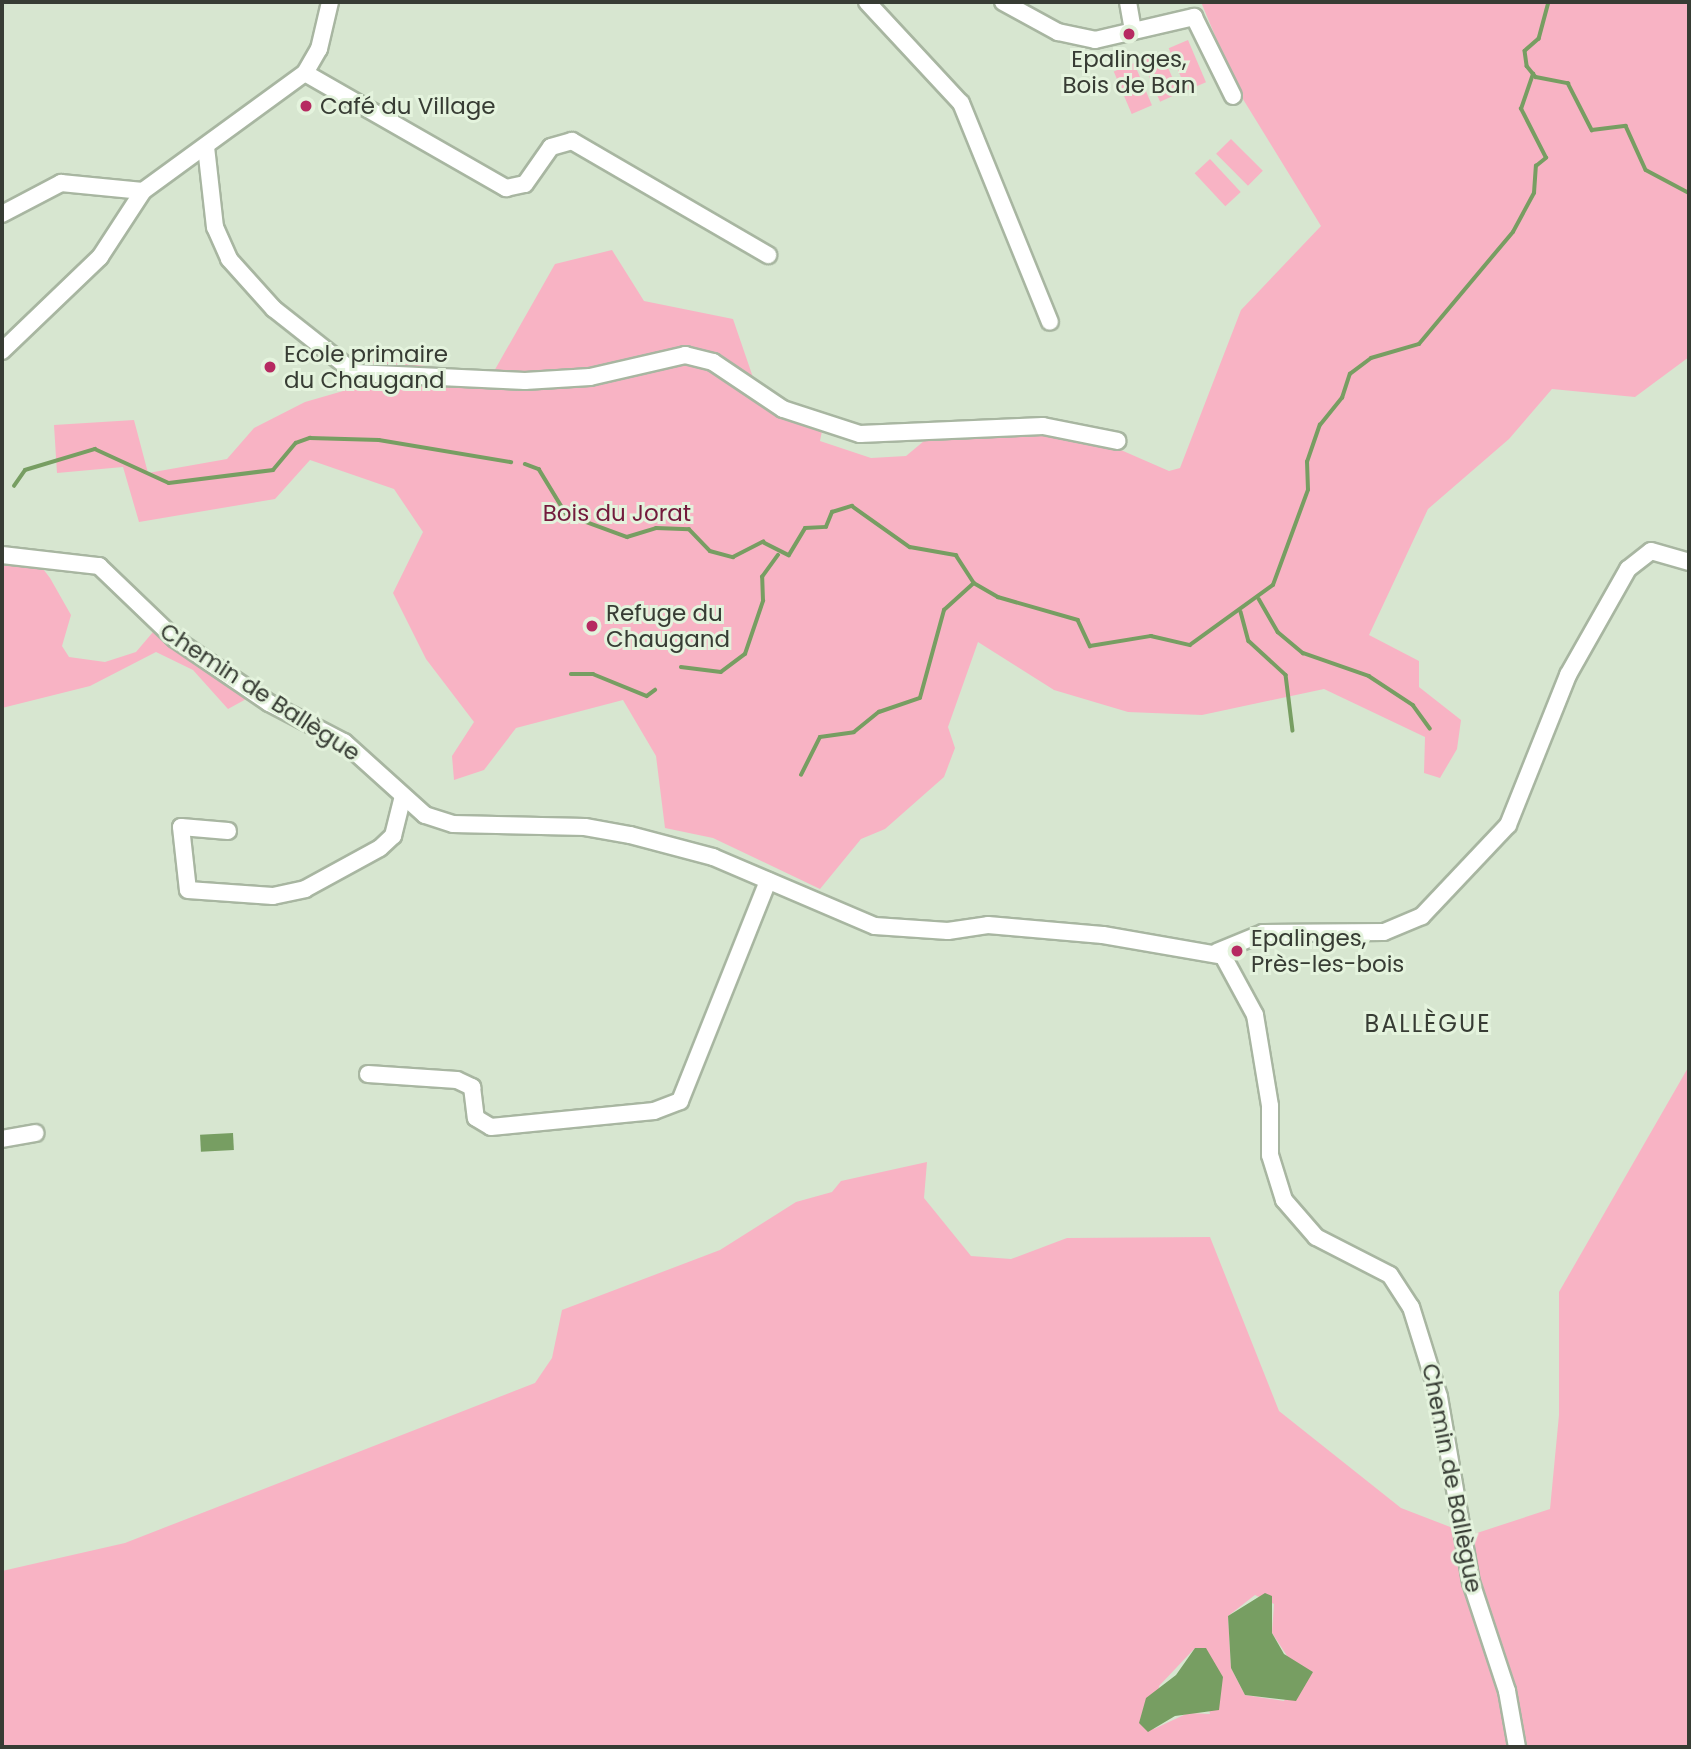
<!DOCTYPE html>
<meta charset="utf-8">
<style>
body{margin:0}
#map{position:relative;width:1691px;height:1749px;overflow:hidden;background:#d7e6d0;font-family:Poppins,sans-serif}
div>[style]{position:absolute}
.green>*{inset:0;background:#f8b3c4;transform-origin:0 0}
.water>*{inset:0;background:#779e62;transform-origin:0 0}
.stream>*{height:3.5px;margin:-1.75px;padding:0 1.75px;transform-origin:1.75px;border-radius:1.75px;background:#779e62}
.roads{filter:drop-shadow(2px 0 #a8b6a1) drop-shadow(-2px 0 #a8b6a1) drop-shadow(0 2px #a8b6a1) drop-shadow(0 -2px #a8b6a1)}
.minor>*{height:16px;margin:-8px;padding:0 8px;transform-origin:8px;border-radius:8px;background:#fff}
.dots>*{width:19px;height:19px;translate:-50% -50%;box-sizing:border-box;border:4px solid #e4f3dd;border-radius:50%}
span{translate:-50% -50%;white-space:nowrap;text-align:center;line-height:1.15;-webkit-text-stroke:6px #e4f3dd;paint-order:stroke}
.poi-label{font-size:23px;color:#373c34}
.left{translate:0 -50%;text-align:left}
.park-label{font-size:23px;color:#731b3c}
.street-label{font-size:23px;color:#373c34}
.neighbourhood-label{font-size:24px;color:#373c34;letter-spacing:2px}
.frame{position:absolute;inset:0;border:4px solid #373c34;pointer-events:none}
</style>
<div id="map">
<div class="green">
<div style="clip-path:polygon(1201px 2px,1689px 2px,1689px 357px,1635px 397px,1552px 389px,1509px 439px,1428px 509px,1369px 635px,1419px 661px,1419px 687px,1461px 720px,1457px 749px,1440px 778px,1424px 773px,1425px 737px,1324px 689px,1202px 715px,1128px 712px,1054px 690px,978px 642px,948px 727px,955px 748px,944px 777px,885px 829px,861px 839px,820px 889px,713px 838px,665px 828px,656px 756px,623px 700px,516px 728px,484px 770px,454px 780px,452px 756px,474px 722px,426px 659px,393px 593px,423px 532px,394px 489px,310px 460px,275px 499px,139px 522px,123px 467px,57px 473px,54px 425px,134px 420px,148px 473px,227px 459px,254px 428px,305px 402px,357px 387px,368px 360px,493px 373px,555px 264px,612px 250px,644px 301px,733px 319px,758px 392px,824px 421px,820px 441px,871px 458px,906px 456px,930px 436px,1040px 433px,1114px 447px,1169px 471px,1180px 468px,1241px 310px,1321px 226px,1238px 91px)"></div>
<div style="left:1188px;top:40px;width:46px;height:21px;rotate:67deg"></div>
<div style="left:1161px;top:52px;width:45px;height:21px;rotate:66deg"></div>
<div style="left:1134px;top:63px;width:46px;height:22px;rotate:67deg"></div>
<div style="left:1231px;top:139px;width:45px;height:21px;rotate:45deg"></div>
<div style="left:1210px;top:159px;width:45px;height:21px;rotate:47deg"></div>
<div style="clip-path:polygon(2px 559px,40px 565px,50px 578px,71px 615px,62px 646px,69px 657px,105px 662px,136px 652px,153px 632px,248px 698px,228px 709px,193px 670px,156px 652px,90px 686px,2px 708px)"></div>
<div style="clip-path:polygon(evenodd,1689px 1066px,1689px 1747px,2px 1747px,2px 1571px,125px 1543px,535px 1383px,552px 1358px,562px 1310px,720px 1250px,796px 1202px,832px 1192px,841px 1181px,927px 1162px,924px 1198px,971px 1256px,1011px 1259px,1067px 1238px,1210px 1237px,1279px 1411px,1401px 1508px,1471px 1535px,1550px 1509px,1559px 1415px,1559px 1292px,1689px 1066px,1255px 1595px,1274px 1604px,1272px 1633px,1291px 1662px,1302px 1665px,1284px 1701px,1245px 1695px,1231px 1668px,1228px 1616px,1255px 1595px,1689px 1066px,1195px 1648px,1210px 1714px,1188px 1713px,1154px 1729px,1159px 1686px,1195px 1648px)"></div>
</div>
<div class="water">
<div style="left:233px;top:1133px;width:17px;height:33px;rotate:87deg"></div>
<div style="clip-path:polygon(1265px 1593px,1272px 1596px,1272px 1633px,1284px 1654px,1313px 1672px,1296px 1701px,1245px 1695px,1231px 1668px,1228px 1616px)"></div>
<div style="clip-path:polygon(1195px 1648px,1206px 1648px,1223px 1677px,1219px 1710px,1175px 1716px,1148px 1732px,1139px 1723px,1146px 1698px,1176px 1675px)"></div>
</div>
<div class="stream">
<div style="left:1549px;top:2px;width:38px;rotate:105deg"></div>
<div style="left:1539px;top:39px;width:18px;rotate:139deg"></div>
<div style="left:1525px;top:51px;width:15px;rotate:82deg"></div>
<div style="left:1527px;top:66px;width:14px;rotate:51deg"></div>
<div style="left:1536px;top:77px;width:33px;rotate:11deg"></div>
<div style="left:1568px;top:83px;width:53px;rotate:62.9deg"></div>
<div style="left:1592px;top:130px;width:34px;rotate:-7deg"></div>
<div style="left:1626px;top:126px;width:48px;rotate:65.6deg"></div>
<div style="left:1646px;top:170px;width:49px;rotate:28.1deg"></div>
<div style="left:525px;top:464px;width:15px;rotate:20deg"></div>
<div style="left:539px;top:469px;width:54px;rotate:58.7deg"></div>
<div style="left:567px;top:515px;width:64px;rotate:20.1deg"></div>
<div style="left:627px;top:537px;width:30px;rotate:-17deg"></div>
<div style="left:656px;top:528px;width:33px;rotate:2deg"></div>
<div style="left:689px;top:529px;width:30px;rotate:46deg"></div>
<div style="left:710px;top:551px;width:24px;rotate:15deg"></div>
<div style="left:733px;top:557px;width:34px;rotate:-27deg"></div>
<div style="left:763px;top:542px;width:29px;rotate:27deg"></div>
<div style="left:789px;top:555px;width:31px;rotate:-59deg"></div>
<div style="left:805px;top:528px;width:21px;rotate:-3deg"></div>
<div style="left:826px;top:527px;width:16px;rotate:-68deg"></div>
<div style="left:832px;top:512px;width:21px;rotate:-17deg"></div>
<div style="left:852px;top:506px;width:71px;rotate:35.3deg"></div>
<div style="left:910px;top:547px;width:47px;rotate:9.9deg"></div>
<div style="left:956px;top:555px;width:33px;rotate:57deg"></div>
<div style="left:974px;top:583px;width:28px;rotate:30deg"></div>
<div style="left:998px;top:597px;width:83px;rotate:16deg"></div>
<div style="left:1078px;top:620px;width:29px;rotate:65deg"></div>
<div style="left:1090px;top:646px;width:62px;rotate:-9.3deg"></div>
<div style="left:1151px;top:636px;width:40px;rotate:13deg"></div>
<div style="left:1190px;top:645px;width:102px;rotate:-35.9deg"></div>
<div style="left:1273px;top:585px;width:101px;rotate:-69.8deg"></div>
<div style="left:1308px;top:490px;width:28px;rotate:-92deg"></div>
<div style="left:1307px;top:462px;width:39px;rotate:-71deg"></div>
<div style="left:1320px;top:425px;width:35px;rotate:-51deg"></div>
<div style="left:1342px;top:398px;width:25px;rotate:-72deg"></div>
<div style="left:1350px;top:374px;width:26px;rotate:-37deg"></div>
<div style="left:1371px;top:358px;width:50px;rotate:-16.3deg"></div>
<div style="left:1419px;top:344px;width:146px;rotate:-50deg"></div>
<div style="left:1513px;top:232px;width:44px;rotate:-61.7deg"></div>
<div style="left:1534px;top:193px;width:27px;rotate:-86deg"></div>
<div style="left:1536px;top:166px;width:13px;rotate:-39deg"></div>
<div style="left:1546px;top:158px;width:55px;rotate:-117deg"></div>
<div style="left:1521px;top:109px;width:37px;rotate:-71deg"></div>
<div style="left:14px;top:486px;width:19px;rotate:-55deg"></div>
<div style="left:25px;top:470px;width:73px;rotate:-16.7deg"></div>
<div style="left:95px;top:449px;width:81px;rotate:24.7deg"></div>
<div style="left:169px;top:483px;width:105px;rotate:-7.1deg"></div>
<div style="left:273px;top:470px;width:35px;rotate:-50deg"></div>
<div style="left:296px;top:443px;width:15px;rotate:-20deg"></div>
<div style="left:310px;top:438px;width:69px;rotate:1.7deg"></div>
<div style="left:379px;top:440px;width:134px;rotate:9.5deg"></div>
<div style="left:1259px;top:599px;width:38px;rotate:60deg"></div>
<div style="left:1278px;top:632px;width:33px;rotate:40deg"></div>
<div style="left:1303px;top:653px;width:70px;rotate:19.2deg"></div>
<div style="left:1369px;top:676px;width:53px;rotate:33.4deg"></div>
<div style="left:1413px;top:705px;width:29px;rotate:54deg"></div>
<div style="left:1241px;top:612px;width:30px;rotate:75deg"></div>
<div style="left:1249px;top:641px;width:50px;rotate:42.6deg"></div>
<div style="left:1286px;top:675px;width:56px;rotate:82.9deg"></div>
<div style="left:681px;top:667px;width:40px;rotate:7.1deg"></div>
<div style="left:721px;top:672px;width:30px;rotate:-37deg"></div>
<div style="left:745px;top:654px;width:56px;rotate:-71.2deg"></div>
<div style="left:763px;top:601px;width:24px;rotate:-92deg"></div>
<div style="left:762px;top:577px;width:27px;rotate:-54deg"></div>
<div style="left:571px;top:674px;width:22px"></div>
<div style="left:593px;top:674px;width:58px;rotate:22.2deg"></div>
<div style="left:647px;top:696px;width:10px;rotate:-37deg"></div>
<div style="left:801px;top:775px;width:42px;rotate:-63.4deg"></div>
<div style="left:820px;top:737px;width:34px;rotate:-8deg"></div>
<div style="left:854px;top:732px;width:32px;rotate:-39deg"></div>
<div style="left:879px;top:712px;width:43px;rotate:-18.9deg"></div>
<div style="left:920px;top:698px;width:91px;rotate:-74.7deg"></div>
<div style="left:944px;top:610px;width:40px;rotate:-42deg"></div>
</div>
<div class="roads">
<div class="minor">
<div style="left:867px;top:2px;width:138px;rotate:47.1deg"></div>
<div style="left:961px;top:103px;width:236px;rotate:67.9deg"></div>
<div style="left:1003px;top:2px;width:63px;rotate:28.6deg"></div>
<div style="left:1058px;top:32px;width:38px;rotate:12deg"></div>
<div style="left:1095px;top:40px;width:102px;rotate:-13.1deg"></div>
<div style="left:1194px;top:17px;width:88px;rotate:63.7deg"></div>
<div style="left:1128px;top:2px;width:27px;rotate:80deg"></div>
<div style="left:305px;top:73px;width:232px;rotate:29.8deg"></div>
<div style="left:506px;top:188px;width:19px;rotate:-12deg"></div>
<div style="left:525px;top:184px;width:45px;rotate:-54.9deg"></div>
<div style="left:551px;top:147px;width:22px;rotate:-16deg"></div>
<div style="left:572px;top:141px;width:227px;rotate:30.2deg"></div>
<div style="left:206px;top:147px;width:81px;rotate:83.6deg"></div>
<div style="left:215px;top:227px;width:35px;rotate:66deg"></div>
<div style="left:229px;top:259px;width:67px;rotate:48deg"></div>
<div style="left:274px;top:309px;width:103px;rotate:38.3deg"></div>
<div style="left:355px;top:373px;width:170px;rotate:2.7deg"></div>
<div style="left:525px;top:381px;width:65px;rotate:-3.5deg"></div>
<div style="left:590px;top:377px;width:98px;rotate:-13deg"></div>
<div style="left:685px;top:355px;width:29px;rotate:14deg"></div>
<div style="left:713px;top:362px;width:84px;rotate:33.9deg"></div>
<div style="left:783px;top:409px;width:81px;rotate:18deg"></div>
<div style="left:860px;top:434px;width:183px;rotate:-2.5deg"></div>
<div style="left:1043px;top:426px;width:76px;rotate:11.3deg"></div>
<div style="left:2px;top:214px;width:67px;rotate:-27.7deg"></div>
<div style="left:61px;top:183px;width:82px;rotate:5.6deg"></div>
<div style="left:2px;top:351px;width:136px;rotate:-43.8deg"></div>
<div style="left:100px;top:257px;width:79px;rotate:-56.9deg"></div>
<div style="left:143px;top:191px;width:200px;rotate:-36.1deg"></div>
<div style="left:305px;top:73px;width:28px;rotate:-60deg"></div>
<div style="left:319px;top:49px;width:48px;rotate:-76.8deg"></div>
<div style="left:2px;top:555px;width:98px;rotate:6.5deg"></div>
<div style="left:99px;top:566px;width:105px;rotate:43.8deg"></div>
<div style="left:175px;top:639px;width:114px;rotate:34.2deg"></div>
<div style="left:269px;top:703px;width:85px;rotate:27.5deg"></div>
<div style="left:344px;top:742px;width:109px;rotate:42deg"></div>
<div style="left:425px;top:815px;width:29px;rotate:18deg"></div>
<div style="left:453px;top:824px;width:132px;rotate:1.3deg"></div>
<div style="left:585px;top:827px;width:46px;rotate:10.1deg"></div>
<div style="left:630px;top:835px;width:86px;rotate:14.8deg"></div>
<div style="left:713px;top:857px;width:176px;rotate:23.1deg"></div>
<div style="left:875px;top:926px;width:73px;rotate:3.9deg"></div>
<div style="left:948px;top:931px;width:40px;rotate:-8.5deg"></div>
<div style="left:988px;top:925px;width:115px;rotate:5deg"></div>
<div style="left:1103px;top:935px;width:122px;rotate:9.9deg"></div>
<div style="left:1223px;top:956px;width:67px;rotate:61.5deg"></div>
<div style="left:1255px;top:1015px;width:92px;rotate:80.6deg"></div>
<div style="left:1270px;top:1106px;width:49px;rotate:90deg"></div>
<div style="left:1270px;top:1155px;width:47px;rotate:72.7deg"></div>
<div style="left:1284px;top:1200px;width:49px;rotate:49.1deg"></div>
<div style="left:1316px;top:1237px;width:83px;rotate:27.2deg"></div>
<div style="left:1390px;top:1275px;width:38px;rotate:57deg"></div>
<div style="left:1411px;top:1307px;width:94px;rotate:72.7deg"></div>
<div style="left:1439px;top:1397px;width:188px;rotate:80.2deg"></div>
<div style="left:1471px;top:1582px;width:115px;rotate:71.7deg"></div>
<div style="left:1507px;top:1691px;width:57px;rotate:79.9deg"></div>
<div style="left:228px;top:831px;width:47px;rotate:-175.1deg"></div>
<div style="left:181px;top:827px;width:63px;rotate:83.7deg"></div>
<div style="left:188px;top:890px;width:85px;rotate:4deg"></div>
<div style="left:273px;top:896px;width:33px;rotate:-12deg"></div>
<div style="left:305px;top:889px;width:85px;rotate:-28.7deg"></div>
<div style="left:380px;top:848px;width:18px;rotate:-43deg"></div>
<div style="left:393px;top:836px;width:38px;rotate:-76deg"></div>
<div style="left:1217px;top:952px;width:50px;rotate:-22.4deg"></div>
<div style="left:1263px;top:933px;width:121px;rotate:-0.5deg"></div>
<div style="left:1384px;top:932px;width:41px;rotate:-22.8deg"></div>
<div style="left:1422px;top:916px;width:125px;rotate:-46.6deg"></div>
<div style="left:1508px;top:825px;width:162px;rotate:-68.2deg"></div>
<div style="left:1568px;top:675px;width:122px;rotate:-60.5deg"></div>
<div style="left:1628px;top:569px;width:29px;rotate:-38deg"></div>
<div style="left:1651px;top:551px;width:40px;rotate:16deg"></div>
<div style="left:368px;top:1074px;width:89px;rotate:3.9deg"></div>
<div style="left:457px;top:1080px;width:17px;rotate:25deg"></div>
<div style="left:472px;top:1087px;width:31px;rotate:83deg"></div>
<div style="left:476px;top:1118px;width:17px;rotate:31deg"></div>
<div style="left:491px;top:1127px;width:164px;rotate:-5.6deg"></div>
<div style="left:654px;top:1111px;width:28px;rotate:-21deg"></div>
<div style="left:680px;top:1101px;width:237px;rotate:-68.2deg"></div>
<div style="left:2px;top:1139px;width:34px;rotate:-10deg"></div>
</div>
</div>
<div class="dots">
<div style="left:1129px;top:34px;background:#b62a61"></div>
<div style="left:306px;top:106px;background:#b62a61"></div>
<div style="left:270px;top:367px;background:#b62a61"></div>
<div style="left:592px;top:626px;background:#b62a61"></div>
<div style="left:1237px;top:951px;background:#b62a61"></div>
</div>
<div class="poi-label">
<span style="left:1129px;top:72px">Epalinges,<br>Bois de Ban</span>
<span class="left" style="left:320px;top:106px">Café du Village</span>
<span class="left" style="left:284px;top:367px">Ecole primaire<br>du Chaugand</span>
<span class="left" style="left:606px;top:626px">Refuge du<br>Chaugand</span>
<span class="left" style="left:1251px;top:951px">Epalinges,<br>Près-les-bois</span>
</div>
<div class="park-label">
<span style="left:617px;top:513px">Bois du Jorat</span>
</div>
<div class="street-label">
<span style="left:260px;top:692px;rotate:33deg">Chemin de Ballègue</span>
<span style="left:1452px;top:1478px;rotate:79deg">Chemin de Ballègue</span>
</div>
<div class="neighbourhood-label">
<span style="left:1428px;top:1024px">BALLÈGUE</span>
</div>
<div class="frame"></div>
</div>
